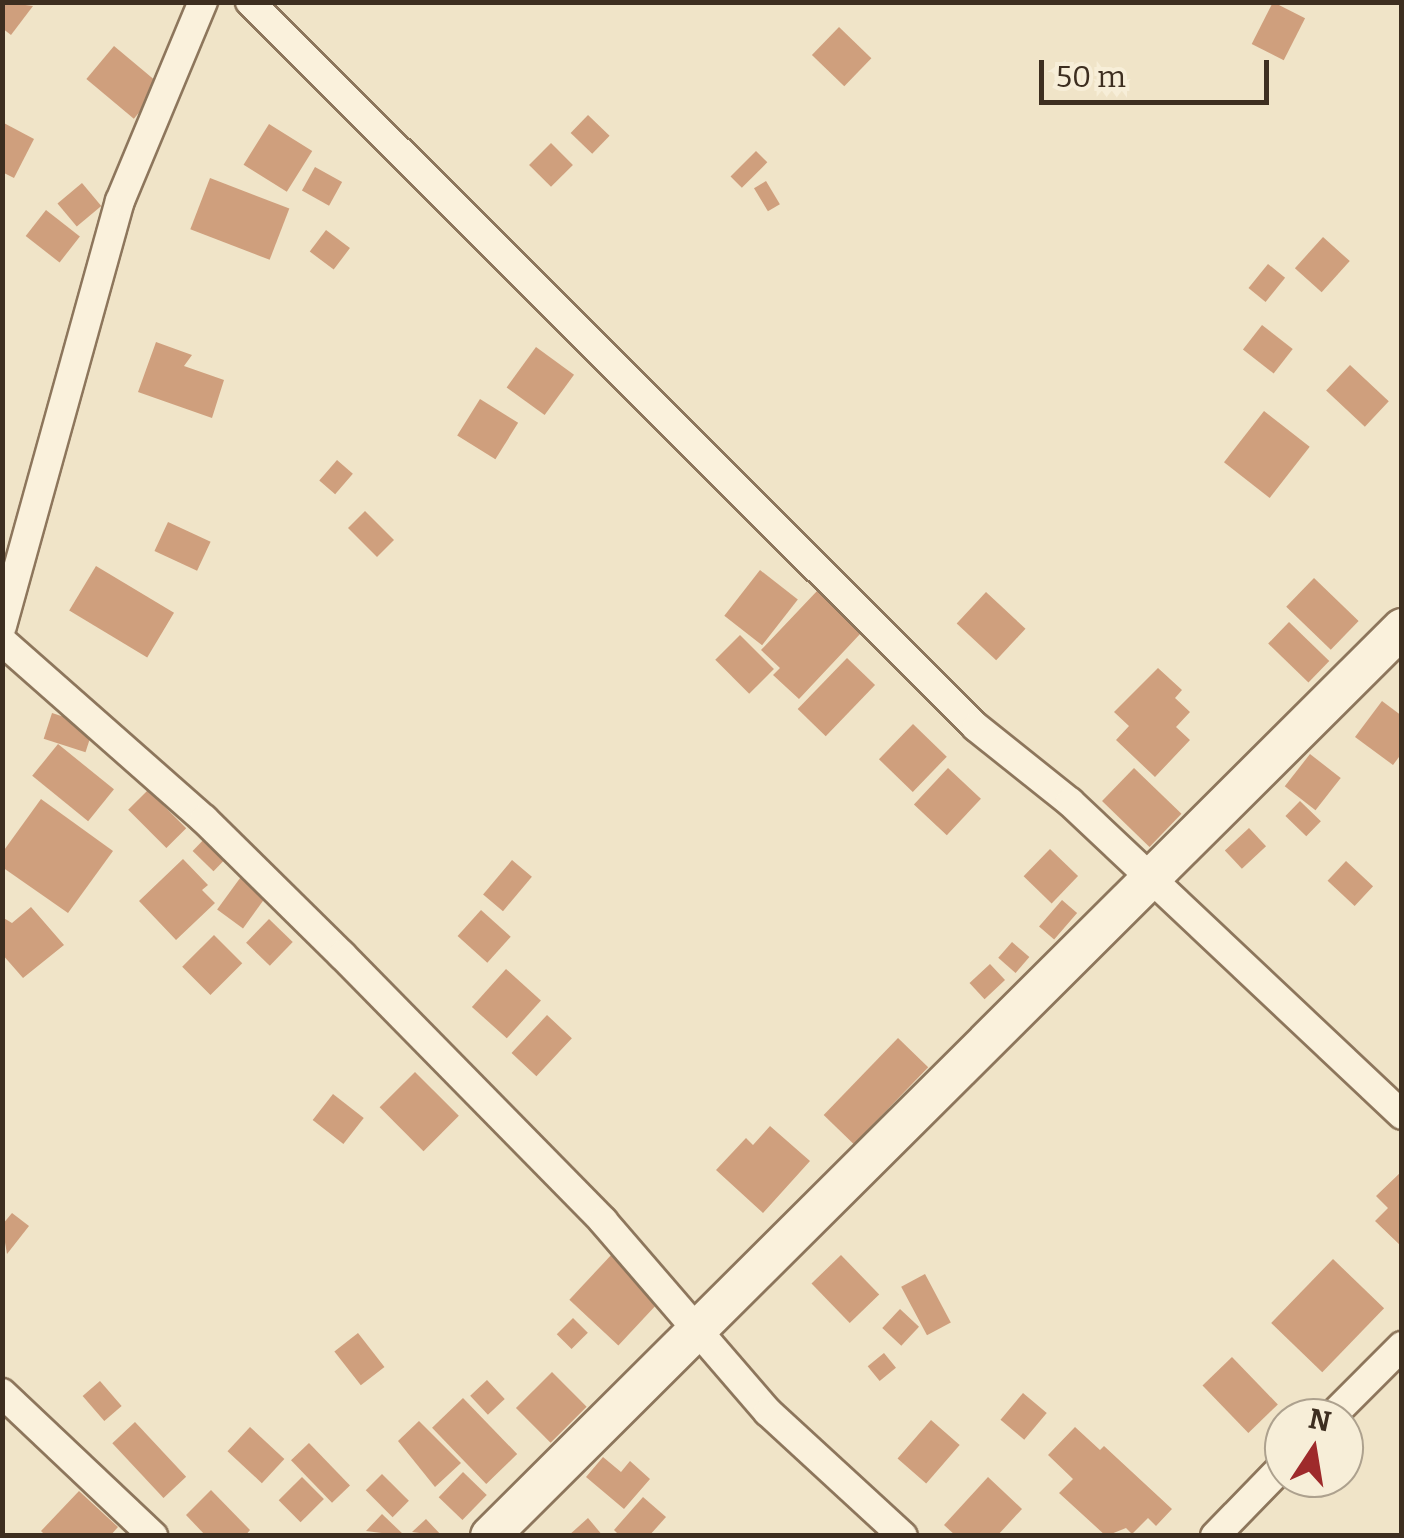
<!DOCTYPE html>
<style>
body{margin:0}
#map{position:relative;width:1404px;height:1538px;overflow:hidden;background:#f0e4c8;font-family:Bitter,serif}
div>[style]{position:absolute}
.building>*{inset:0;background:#cf9f7d;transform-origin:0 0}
.roads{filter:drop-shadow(2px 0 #8d765c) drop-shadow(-2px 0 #8d765c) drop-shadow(0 2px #8d765c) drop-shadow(0 -2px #8d765c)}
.street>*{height:28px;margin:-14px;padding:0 14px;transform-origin:14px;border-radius:14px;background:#faf1dc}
.secondary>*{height:38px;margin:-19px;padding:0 19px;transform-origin:19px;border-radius:19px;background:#faf1dc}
span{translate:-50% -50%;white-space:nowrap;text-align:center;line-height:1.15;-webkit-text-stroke:9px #f7eed8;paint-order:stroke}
.frame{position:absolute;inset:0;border:5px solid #3d2e20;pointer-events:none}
.north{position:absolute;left:1264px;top:1398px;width:100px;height:100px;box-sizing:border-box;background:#f7eed8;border:2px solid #ada18e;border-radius:50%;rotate:12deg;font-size:28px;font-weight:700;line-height:40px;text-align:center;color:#3d2e20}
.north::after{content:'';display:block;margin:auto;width:35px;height:45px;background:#9e2a2b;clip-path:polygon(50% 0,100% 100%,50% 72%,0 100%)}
.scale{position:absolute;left:1039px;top:60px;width:230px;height:45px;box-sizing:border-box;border:5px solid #3d2e20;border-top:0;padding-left:12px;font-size:30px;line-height:35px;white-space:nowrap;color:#3d2e20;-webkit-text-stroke:8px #f7eed8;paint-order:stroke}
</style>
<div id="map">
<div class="building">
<div style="clip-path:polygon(2px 2px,33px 6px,11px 35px,2px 28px)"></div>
<div style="left:1273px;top:2px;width:36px;height:47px;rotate:27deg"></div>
<div style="left:839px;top:27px;width:45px;height:39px;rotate:44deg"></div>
<div style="left:114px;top:46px;width:62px;height:43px;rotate:40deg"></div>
<div style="left:588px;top:115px;width:30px;height:25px;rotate:44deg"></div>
<div style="clip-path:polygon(2px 122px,34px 139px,14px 178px,2px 172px)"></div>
<div style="left:269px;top:124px;width:51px;height:48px;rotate:32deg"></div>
<div style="left:551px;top:143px;width:31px;height:31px;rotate:45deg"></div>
<div style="left:756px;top:151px;width:16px;height:36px;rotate:45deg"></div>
<div style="left:315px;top:167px;width:31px;height:27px;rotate:29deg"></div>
<div style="left:210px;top:178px;width:85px;height:55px;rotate:21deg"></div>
<div style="left:766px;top:181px;width:27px;height:14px;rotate:59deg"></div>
<div style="left:82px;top:183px;width:30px;height:32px;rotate:50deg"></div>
<div style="left:46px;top:210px;width:43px;height:33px;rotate:38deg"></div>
<div style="left:326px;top:230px;width:30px;height:27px;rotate:37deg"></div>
<div style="left:1323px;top:237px;width:36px;height:42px;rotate:42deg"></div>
<div style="left:1268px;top:264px;width:22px;height:31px;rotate:39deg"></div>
<div style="left:1262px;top:325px;width:39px;height:31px;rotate:38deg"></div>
<div style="clip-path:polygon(156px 342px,192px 355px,184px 366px,224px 380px,212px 418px,138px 392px)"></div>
<div style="left:536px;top:347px;width:47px;height:50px;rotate:36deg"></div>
<div style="left:1350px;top:365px;width:53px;height:35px;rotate:43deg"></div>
<div style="left:480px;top:399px;width:45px;height:43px;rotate:32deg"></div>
<div style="left:1264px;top:411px;width:58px;height:65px;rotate:38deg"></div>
<div style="left:337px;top:460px;width:21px;height:27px;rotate:41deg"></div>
<div style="left:365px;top:511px;width:41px;height:24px;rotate:45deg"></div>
<div style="left:168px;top:522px;width:47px;height:32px;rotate:25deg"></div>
<div style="left:96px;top:566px;width:91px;height:52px;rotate:31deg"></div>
<div style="left:760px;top:570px;width:48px;height:58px;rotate:38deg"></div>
<div style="left:1314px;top:578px;width:62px;height:40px;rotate:44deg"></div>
<div style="clip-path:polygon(817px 591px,861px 633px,799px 699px,773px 675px,780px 668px,761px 650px)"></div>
<div style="left:986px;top:592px;width:54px;height:43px;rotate:43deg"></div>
<div style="left:1289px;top:622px;width:56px;height:30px;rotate:44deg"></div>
<div style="left:740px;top:635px;width:48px;height:35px;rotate:45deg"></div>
<div style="left:847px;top:658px;width:39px;height:71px;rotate:44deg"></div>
<div style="clip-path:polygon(1158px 668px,1182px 690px,1175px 698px,1190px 712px,1176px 727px,1190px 740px,1155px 777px,1116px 740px,1129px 726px,1114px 712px)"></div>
<div style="clip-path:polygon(1382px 701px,1402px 716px,1402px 753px,1393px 765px,1355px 737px)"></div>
<div style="left:52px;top:713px;width:44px;height:27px;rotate:18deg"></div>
<div style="left:913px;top:724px;width:47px;height:49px;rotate:44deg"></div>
<div style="left:58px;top:744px;width:72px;height:41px;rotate:39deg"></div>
<div style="left:1310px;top:754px;width:39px;height:41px;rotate:38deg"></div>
<div style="left:948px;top:768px;width:45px;height:50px;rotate:43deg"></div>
<div style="left:1134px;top:768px;width:66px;height:46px;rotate:44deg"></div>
<div style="left:148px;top:790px;width:54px;height:28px;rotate:45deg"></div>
<div style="clip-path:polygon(41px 799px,113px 851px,68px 913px,2px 867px,2px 853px)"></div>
<div style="left:1300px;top:801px;width:29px;height:21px;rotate:44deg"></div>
<div style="left:1249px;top:828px;width:25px;height:33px;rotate:47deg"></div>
<div style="left:210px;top:833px;width:29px;height:25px;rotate:44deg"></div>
<div style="left:1050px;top:849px;width:39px;height:38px;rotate:44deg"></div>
<div style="clip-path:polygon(183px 859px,208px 885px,202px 890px,215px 903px,176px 940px,139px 901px)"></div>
<div style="left:512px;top:860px;width:26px;height:45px;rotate:40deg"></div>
<div style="left:1346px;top:861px;width:37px;height:27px;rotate:43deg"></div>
<div style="left:243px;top:874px;width:32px;height:44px;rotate:36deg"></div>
<div style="left:1062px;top:900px;width:20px;height:35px;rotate:41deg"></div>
<div style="clip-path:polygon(31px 907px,64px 945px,23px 978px,2px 954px,2px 917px,12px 923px)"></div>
<div style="left:481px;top:910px;width:40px;height:35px;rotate:42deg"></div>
<div style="left:269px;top:919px;width:33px;height:33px;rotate:44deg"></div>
<div style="left:214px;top:935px;width:40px;height:45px;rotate:45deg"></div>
<div style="left:1012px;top:942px;width:23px;height:21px;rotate:41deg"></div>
<div style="left:990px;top:964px;width:22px;height:28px;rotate:47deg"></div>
<div style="left:506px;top:969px;width:47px;height:51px;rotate:42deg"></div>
<div style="left:547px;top:1015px;width:34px;height:52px;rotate:43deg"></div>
<div style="left:898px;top:1038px;width:42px;height:107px;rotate:44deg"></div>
<div style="left:415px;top:1072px;width:62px;height:50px;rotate:45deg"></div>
<div style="left:333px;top:1094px;width:39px;height:33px;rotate:38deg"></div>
<div style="clip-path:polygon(770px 1126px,810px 1161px,763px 1213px,716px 1170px,746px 1138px,753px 1145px)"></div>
<div style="clip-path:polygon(1402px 1171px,1402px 1247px,1375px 1221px,1388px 1208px,1376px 1196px)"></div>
<div style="clip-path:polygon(12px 1213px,29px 1226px,7px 1254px,2px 1225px)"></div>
<div style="left:613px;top:1253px;width:67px;height:64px;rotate:43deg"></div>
<div style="left:841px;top:1255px;width:55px;height:41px;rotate:46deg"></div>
<div style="left:1333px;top:1259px;width:71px;height:89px;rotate:44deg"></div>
<div style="left:925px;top:1274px;width:55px;height:27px;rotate:62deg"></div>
<div style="left:900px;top:1309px;width:26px;height:26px;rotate:43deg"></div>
<div style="left:573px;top:1318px;width:21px;height:23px;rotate:45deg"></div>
<div style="left:358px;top:1333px;width:43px;height:30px;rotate:52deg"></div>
<div style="left:884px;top:1353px;width:19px;height:21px;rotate:51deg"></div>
<div style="left:1232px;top:1357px;width:66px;height:41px;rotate:46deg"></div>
<div style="left:552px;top:1372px;width:49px;height:51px;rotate:45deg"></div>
<div style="left:487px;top:1380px;width:26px;height:23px;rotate:47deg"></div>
<div style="left:100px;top:1381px;width:33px;height:23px;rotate:49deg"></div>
<div style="left:1023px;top:1393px;width:31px;height:35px;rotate:40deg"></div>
<div style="left:463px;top:1398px;width:78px;height:43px;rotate:46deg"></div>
<div style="left:931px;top:1420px;width:38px;height:51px;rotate:41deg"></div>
<div style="clip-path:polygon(419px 1421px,461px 1463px,435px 1487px,398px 1441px)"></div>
<div style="left:135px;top:1422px;width:75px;height:31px;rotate:47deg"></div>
<div style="left:250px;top:1427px;width:47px;height:33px;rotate:43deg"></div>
<div style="clip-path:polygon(1075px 1427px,1100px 1450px,1104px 1446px,1172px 1509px,1156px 1526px,1148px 1518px,1132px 1534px,1126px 1528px,1106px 1536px,1059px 1493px,1073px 1479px,1048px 1455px)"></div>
<div style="left:309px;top:1443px;width:59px;height:25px;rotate:46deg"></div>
<div style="clip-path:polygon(603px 1457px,621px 1472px,630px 1461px,650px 1479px,624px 1509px,586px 1477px)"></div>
<div style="left:463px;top:1472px;width:33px;height:35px;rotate:44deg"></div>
<div style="left:382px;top:1474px;width:38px;height:23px;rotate:45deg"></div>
<div style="left:302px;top:1477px;width:31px;height:33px;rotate:45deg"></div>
<div style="clip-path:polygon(988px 1477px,1022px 1509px,997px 1536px,956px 1536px,944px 1525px)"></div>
<div style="clip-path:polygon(211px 1490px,250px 1530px,245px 1536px,206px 1536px,186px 1515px)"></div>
<div style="clip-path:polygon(79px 1491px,118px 1527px,110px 1536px,46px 1536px,41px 1531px)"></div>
<div style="clip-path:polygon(643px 1497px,666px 1517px,649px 1536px,620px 1536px,614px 1530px)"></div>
<div style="clip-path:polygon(382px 1514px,405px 1536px,366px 1531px)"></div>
<div style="clip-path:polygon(588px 1518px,603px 1536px,568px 1536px)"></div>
<div style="clip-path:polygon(426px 1519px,442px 1536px,412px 1532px)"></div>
</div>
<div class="roads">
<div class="street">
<div style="left:250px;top:2px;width:1026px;rotate:44.96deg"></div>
<div style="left:976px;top:727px;width:120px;rotate:38.6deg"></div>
<div style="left:1070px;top:802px;width:456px;rotate:43.3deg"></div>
<div style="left:2px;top:626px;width:441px;rotate:-74.5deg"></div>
<div style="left:120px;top:201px;width:216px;rotate:-67.4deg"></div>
<div style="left:2px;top:641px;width:269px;rotate:41.4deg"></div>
<div style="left:204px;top:819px;width:194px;rotate:44.6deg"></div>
<div style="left:342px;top:955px;width:373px;rotate:45.5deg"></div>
<div style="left:603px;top:1221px;width:252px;rotate:49.2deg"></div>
<div style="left:768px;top:1412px;width:183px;rotate:42.6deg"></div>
<div style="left:2px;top:1393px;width:208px;rotate:43.4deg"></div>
<div style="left:1330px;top:1418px;width:102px;rotate:-45deg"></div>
<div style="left:1215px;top:1536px;width:99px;rotate:-45.8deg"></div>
</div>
<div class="secondary">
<div style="left:490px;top:1536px;width:1287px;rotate:-44.87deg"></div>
</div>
</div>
<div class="frame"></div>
<div class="north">N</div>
<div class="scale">50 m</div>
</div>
